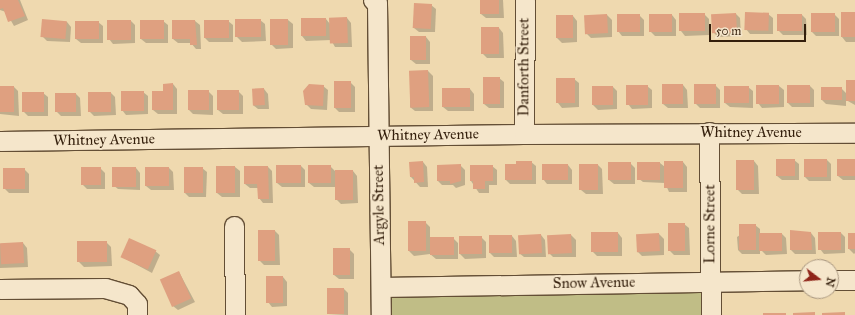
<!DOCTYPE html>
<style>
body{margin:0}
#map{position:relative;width:855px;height:315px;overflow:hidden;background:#efd9af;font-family:"IM FELL Great Primer",serif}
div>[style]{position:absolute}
.green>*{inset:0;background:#c0bd86}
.shadow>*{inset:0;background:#0003}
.building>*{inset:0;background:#dfa080;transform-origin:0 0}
.roads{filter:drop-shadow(1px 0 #634e35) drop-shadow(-1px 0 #634e35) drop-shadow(0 1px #634e35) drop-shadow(0 -1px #634e35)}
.minor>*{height:19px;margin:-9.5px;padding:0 9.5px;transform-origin:9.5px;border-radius:9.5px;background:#f5e6cb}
span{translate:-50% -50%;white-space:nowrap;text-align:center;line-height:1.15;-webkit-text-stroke:3.5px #f5e6cb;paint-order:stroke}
.street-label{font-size:15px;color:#341f0c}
.north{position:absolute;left:799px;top:259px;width:40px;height:40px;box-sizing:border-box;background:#f5e6cb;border:1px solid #a8967f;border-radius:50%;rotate:106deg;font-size:11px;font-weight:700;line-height:16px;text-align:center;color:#341f0c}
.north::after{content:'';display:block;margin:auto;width:14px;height:18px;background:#8f2418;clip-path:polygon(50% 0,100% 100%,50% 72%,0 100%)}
.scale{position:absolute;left:709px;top:24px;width:97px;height:18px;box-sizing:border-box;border:2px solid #341f0c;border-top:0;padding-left:5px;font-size:12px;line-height:14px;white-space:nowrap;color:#341f0c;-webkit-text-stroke:3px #f5e6cb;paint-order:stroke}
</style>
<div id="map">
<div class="green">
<div style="clip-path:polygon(702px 291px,702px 315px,391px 315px,391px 296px)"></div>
</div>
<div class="shadow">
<div style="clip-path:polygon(0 0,20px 0,28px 20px,14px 26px,6px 12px,0 10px)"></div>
<div style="clip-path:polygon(481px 0,503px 0,504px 18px,486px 18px,481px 14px)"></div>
<div style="clip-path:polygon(431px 5px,436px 9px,435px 32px,419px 32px,414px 28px)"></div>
<div style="clip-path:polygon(855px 13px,855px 42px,846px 42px,842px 37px)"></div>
<div style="clip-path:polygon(704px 14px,709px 19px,709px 35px,685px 36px,681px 31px)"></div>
<div style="clip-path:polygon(736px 14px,740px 18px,741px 36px,718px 37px,713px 32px)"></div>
<div style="clip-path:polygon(768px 14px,773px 18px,773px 34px,750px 34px,746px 29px)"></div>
<div style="clip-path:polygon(834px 14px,839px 19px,839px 36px,816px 36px,812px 32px)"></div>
<div style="clip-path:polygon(607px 15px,612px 20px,612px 37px,591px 38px,586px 33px,585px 16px)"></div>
<div style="clip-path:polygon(639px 15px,644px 20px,644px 36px,622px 36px,618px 31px)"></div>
<div style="clip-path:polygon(672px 15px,676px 20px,676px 36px,655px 36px,650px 31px)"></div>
<div style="clip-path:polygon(802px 15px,806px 19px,807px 35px,783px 35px,778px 30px)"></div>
<div style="clip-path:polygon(573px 16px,577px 21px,577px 42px,562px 43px,557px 38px)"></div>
<div style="clip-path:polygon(347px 18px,351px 23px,352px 47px,335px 47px,331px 40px,306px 41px,302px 36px,302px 19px,326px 19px,330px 24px)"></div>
<div style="clip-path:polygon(260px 20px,265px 24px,266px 41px,242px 42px,237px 37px)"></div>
<div style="clip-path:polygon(271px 20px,288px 20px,293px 24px,293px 48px,276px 49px,271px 44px)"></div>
<div style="clip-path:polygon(43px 21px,67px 22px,71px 27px,70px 42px,47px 41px,42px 36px)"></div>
<div style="clip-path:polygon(131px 21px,135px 25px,135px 43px,113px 44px,109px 39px)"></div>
<div style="clip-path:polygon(163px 21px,168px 25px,168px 43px,146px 43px,141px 39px)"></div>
<div style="clip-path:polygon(173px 21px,195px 21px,200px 25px,201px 49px,196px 49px,191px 43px,178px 43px,173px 39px)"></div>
<div style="clip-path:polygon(228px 21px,233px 25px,233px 42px,209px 42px,205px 38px)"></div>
<div style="clip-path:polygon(98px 22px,103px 26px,103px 43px,81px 43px,76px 39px)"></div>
<div style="clip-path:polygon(499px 28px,503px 33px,504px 58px,487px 58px,483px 54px)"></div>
<div style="clip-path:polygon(426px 37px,430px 42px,430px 64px,416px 64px,411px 60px)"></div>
<div style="clip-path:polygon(428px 71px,433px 76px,433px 111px,415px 111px,410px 107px,410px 72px)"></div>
<div style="clip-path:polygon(499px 78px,504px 82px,504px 108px,489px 108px,484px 104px)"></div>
<div style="clip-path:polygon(557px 79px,574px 79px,579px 83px,579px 107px,562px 108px,558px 103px)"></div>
<div style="clip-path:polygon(855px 81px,855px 105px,846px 100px,846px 106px,826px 104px,822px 100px,841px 88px,847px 94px)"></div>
<div style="clip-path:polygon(350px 82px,355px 87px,355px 112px,339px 112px,335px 108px)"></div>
<div style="clip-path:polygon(173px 84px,177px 89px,177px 114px,158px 114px,153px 110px)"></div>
<div style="clip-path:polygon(683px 85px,687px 90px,688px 108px,668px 108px,663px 104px)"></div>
<div style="clip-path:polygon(715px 85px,720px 90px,720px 108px,700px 108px,695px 103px)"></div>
<div style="clip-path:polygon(307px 86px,323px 86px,328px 90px,327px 110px,311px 109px,306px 104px)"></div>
<div style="clip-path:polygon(647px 86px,652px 90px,652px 108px,632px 109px,628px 104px)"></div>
<div style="clip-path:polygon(757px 86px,779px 86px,784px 90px,784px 107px,762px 108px,758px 103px)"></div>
<div style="clip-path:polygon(810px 86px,814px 90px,814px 107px,792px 107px,788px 103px)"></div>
<div style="clip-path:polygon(0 87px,14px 87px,18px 91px,19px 116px,0 114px)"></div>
<div style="clip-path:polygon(593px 87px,613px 87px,617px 91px,617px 109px,598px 110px,593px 105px)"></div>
<div style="clip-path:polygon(748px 87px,753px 91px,753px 108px,730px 107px,725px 103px)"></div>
<div style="clip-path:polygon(264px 89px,268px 94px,269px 109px,258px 109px,253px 105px)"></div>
<div style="clip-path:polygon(470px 89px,474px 94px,474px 111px,448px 111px,443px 107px)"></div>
<div style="clip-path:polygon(208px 91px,213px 96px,213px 115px,193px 114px,189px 110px)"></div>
<div style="clip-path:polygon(238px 91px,243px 96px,243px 114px,223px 114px,218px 110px)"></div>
<div style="clip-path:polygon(143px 92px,148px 96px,148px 114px,126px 115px,122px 110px)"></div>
<div style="clip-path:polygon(43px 93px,48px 97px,48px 116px,28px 116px,24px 112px)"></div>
<div style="clip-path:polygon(111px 93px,115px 97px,116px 115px,94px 116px,89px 111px)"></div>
<div style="clip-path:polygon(76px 94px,80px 98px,81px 116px,61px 116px,56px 111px)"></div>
<div style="clip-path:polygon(794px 160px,799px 164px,799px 180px,782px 180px,777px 176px)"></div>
<div style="clip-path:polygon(827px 160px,831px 164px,831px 181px,809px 181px,805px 177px)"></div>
<div style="clip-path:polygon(855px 160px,855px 180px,843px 180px,838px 176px)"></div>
<div style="clip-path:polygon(754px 161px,758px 166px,759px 194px,742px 194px,738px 190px)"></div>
<div style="clip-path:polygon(423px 162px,427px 167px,428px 187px,420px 187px,411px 177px)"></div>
<div style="clip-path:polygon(531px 162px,536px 166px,536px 184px,510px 184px,506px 180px,517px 165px)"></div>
<div style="clip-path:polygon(683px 162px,687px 167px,687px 192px,669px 192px,665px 183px,643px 182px,638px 178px,660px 163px,665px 167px)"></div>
<div style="clip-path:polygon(630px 163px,635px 168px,635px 184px,614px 184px,609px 180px)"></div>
<div style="clip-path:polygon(460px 165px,465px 170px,465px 185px,456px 188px,453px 185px,442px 185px,438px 181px)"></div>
<div style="clip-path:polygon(568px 165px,572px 170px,572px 184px,547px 184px,543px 179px)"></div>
<div style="clip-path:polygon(598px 165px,602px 169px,603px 194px,586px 194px,581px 190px)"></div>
<div style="clip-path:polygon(301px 166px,305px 170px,305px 187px,282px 187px,277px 183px)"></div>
<div style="clip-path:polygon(330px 166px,335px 171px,353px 171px,357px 176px,358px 203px,341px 204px,336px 199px,336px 187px,314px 187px,309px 183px)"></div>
<div style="clip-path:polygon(492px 166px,497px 170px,497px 185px,489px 185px,489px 193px,479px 193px,471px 181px)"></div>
<div style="clip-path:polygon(217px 167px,235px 167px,240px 171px,240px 197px,222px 197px,217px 193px)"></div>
<div style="clip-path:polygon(268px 167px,272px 171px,273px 203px,263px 203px,259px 198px,258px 188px,250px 188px,245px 184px)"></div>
<div style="clip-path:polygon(100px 168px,105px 173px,105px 189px,87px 189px,83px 185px)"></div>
<div style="clip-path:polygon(136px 168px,140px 173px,140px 190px,118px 189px,113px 185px)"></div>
<div style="clip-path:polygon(169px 168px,173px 172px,174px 190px,151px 190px,146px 186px)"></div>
<div style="clip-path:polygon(202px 168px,207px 172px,206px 197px,189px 197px,185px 193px)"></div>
<div style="clip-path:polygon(24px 169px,29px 174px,29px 193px,9px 193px,4px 188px)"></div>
<div style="clip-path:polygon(425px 222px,430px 227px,430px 238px,453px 238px,458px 243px,458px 259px,436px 259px,430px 254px,414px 256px,409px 251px,409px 223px)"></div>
<div style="clip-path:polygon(684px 224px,689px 228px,690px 255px,674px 255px,670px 251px)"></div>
<div style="clip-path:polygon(755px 225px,760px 229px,760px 234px,782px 234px,786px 238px,787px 254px,766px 255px,760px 249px,760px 254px,742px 254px,738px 250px,737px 237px)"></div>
<div style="clip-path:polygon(275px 231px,279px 235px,280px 265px,264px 265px,260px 261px)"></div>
<div style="clip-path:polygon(618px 233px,622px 238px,622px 256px,597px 256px,592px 251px)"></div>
<div style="clip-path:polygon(811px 233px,815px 238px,816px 254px,795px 254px,791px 250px)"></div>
<div style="clip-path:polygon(841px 233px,845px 237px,845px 253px,824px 254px,820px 249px)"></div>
<div style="clip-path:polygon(659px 234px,664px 239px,664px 255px,642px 256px,637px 251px)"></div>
<div style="clip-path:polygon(855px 234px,855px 253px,854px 254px,849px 249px)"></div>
<div style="clip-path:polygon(541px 235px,545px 240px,546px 257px,524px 257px,519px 253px)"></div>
<div style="clip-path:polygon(571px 235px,576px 240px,576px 257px,553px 257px,549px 253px)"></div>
<div style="clip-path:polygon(512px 236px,516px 241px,517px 257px,494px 257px,490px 253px)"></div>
<div style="clip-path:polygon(481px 237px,486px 242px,486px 258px,465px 259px,460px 254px)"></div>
<div style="clip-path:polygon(106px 242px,111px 247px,112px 266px,84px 267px,79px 262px)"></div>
<div style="clip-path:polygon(23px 243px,27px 248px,28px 267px,0 268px,0 244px)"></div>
<div style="clip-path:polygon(350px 250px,354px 254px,354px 279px,339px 279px,334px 275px)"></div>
<div style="clip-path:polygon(155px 251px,160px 255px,152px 273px,122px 257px)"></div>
<div style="clip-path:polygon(179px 272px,195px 302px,178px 310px,173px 306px)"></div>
<div style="clip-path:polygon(283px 277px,287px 282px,287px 306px,272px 307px,268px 302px)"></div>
<div style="clip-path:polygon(328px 289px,344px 289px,348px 293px,348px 315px,328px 314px)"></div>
</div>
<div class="building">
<div style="clip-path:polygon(0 0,18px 0,25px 16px,8px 22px,3px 8px,0 9px)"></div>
<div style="left:480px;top:0;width:19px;height:14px"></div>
<div style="left:414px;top:3px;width:18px;height:25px;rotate:3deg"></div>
<div style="left:745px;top:12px;width:24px;height:18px;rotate:2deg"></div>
<div style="left:855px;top:12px;width:25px;height:14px;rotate:90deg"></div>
<div style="left:705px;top:13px;width:18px;height:26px;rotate:90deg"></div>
<div style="left:736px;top:13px;width:19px;height:25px;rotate:87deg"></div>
<div style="left:811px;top:13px;width:24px;height:19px"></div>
<div style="left:607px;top:14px;width:19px;height:23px;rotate:87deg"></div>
<div style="left:617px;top:14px;width:23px;height:18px"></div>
<div style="left:649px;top:14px;width:23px;height:18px"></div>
<div style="left:777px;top:14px;width:25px;height:17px"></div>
<div style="left:573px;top:15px;width:23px;height:17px;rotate:90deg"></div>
<div style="left:347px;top:17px;width:26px;height:18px;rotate:88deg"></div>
<div style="left:301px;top:18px;width:25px;height:18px"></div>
<div style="left:42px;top:19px;width:25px;height:18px;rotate:5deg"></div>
<div style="left:261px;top:19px;width:18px;height:26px;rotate:90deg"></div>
<div style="left:270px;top:19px;width:18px;height:26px"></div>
<div style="left:107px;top:20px;width:24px;height:20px"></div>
<div style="left:140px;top:20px;width:24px;height:19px"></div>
<div style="clip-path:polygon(172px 20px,195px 20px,197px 45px,190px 45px,190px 39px,172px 39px)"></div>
<div style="left:204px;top:20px;width:25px;height:18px"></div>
<div style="left:75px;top:21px;width:24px;height:18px"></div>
<div style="left:481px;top:27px;width:18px;height:27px"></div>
<div style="left:410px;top:36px;width:16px;height:24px"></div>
<div style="left:428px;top:70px;width:37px;height:19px;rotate:88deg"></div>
<div style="left:483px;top:77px;width:17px;height:27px"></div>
<div style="left:556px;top:78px;width:19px;height:25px"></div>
<div style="left:846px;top:80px;width:9px;height:21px"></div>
<div style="left:334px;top:81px;width:17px;height:27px"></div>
<div style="clip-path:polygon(173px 83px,173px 110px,152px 110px,152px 91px,163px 91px,163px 84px)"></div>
<div style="clip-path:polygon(309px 84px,324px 85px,323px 106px,305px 105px,303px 91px)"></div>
<div style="left:683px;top:84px;width:20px;height:21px;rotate:90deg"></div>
<div style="left:694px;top:84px;width:22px;height:20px"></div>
<div style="left:626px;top:85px;width:22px;height:20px"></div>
<div style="left:756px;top:85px;width:23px;height:19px"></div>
<div style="left:787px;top:85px;width:23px;height:18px"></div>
<div style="left:0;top:86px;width:14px;height:26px"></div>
<div style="left:592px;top:86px;width:21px;height:19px"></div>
<div style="left:724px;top:86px;width:25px;height:17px"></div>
<div style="left:821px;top:87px;width:21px;height:13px"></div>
<div style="left:264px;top:88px;width:17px;height:12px;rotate:87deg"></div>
<div style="left:442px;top:88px;width:28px;height:19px"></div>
<div style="left:188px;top:90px;width:21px;height:20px"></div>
<div style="left:217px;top:90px;width:22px;height:20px"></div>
<div style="left:121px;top:91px;width:23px;height:20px"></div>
<div style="left:22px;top:92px;width:22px;height:20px"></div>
<div style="left:88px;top:92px;width:23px;height:20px"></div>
<div style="left:55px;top:93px;width:21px;height:19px"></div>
<div style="left:776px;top:159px;width:19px;height:17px"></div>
<div style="left:804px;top:159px;width:23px;height:18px"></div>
<div style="left:837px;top:159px;width:18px;height:17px"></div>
<div style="left:736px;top:160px;width:18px;height:30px"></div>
<div style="clip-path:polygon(423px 161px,424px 182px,414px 183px,414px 177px,410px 177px,409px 162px)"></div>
<div style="clip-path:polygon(516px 161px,532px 161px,532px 180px,505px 180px,505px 164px,516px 164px)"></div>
<div style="left:664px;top:161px;width:19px;height:27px"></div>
<div style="left:608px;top:162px;width:23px;height:18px"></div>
<div style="left:637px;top:162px;width:23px;height:18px"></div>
<div style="clip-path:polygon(461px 164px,461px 181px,450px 184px,450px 181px,437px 181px,437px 165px)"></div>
<div style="left:542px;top:164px;width:26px;height:16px"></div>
<div style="left:579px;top:164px;width:19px;height:26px"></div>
<div style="left:276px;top:165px;width:25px;height:18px"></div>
<div style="left:308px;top:165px;width:23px;height:18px"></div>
<div style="clip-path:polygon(470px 165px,493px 165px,493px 181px,485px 181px,485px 189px,473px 189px,473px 181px,470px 181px)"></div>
<div style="left:216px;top:166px;width:19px;height:27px"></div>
<div style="clip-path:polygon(244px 166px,268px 166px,269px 199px,258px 199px,257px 184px,244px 184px)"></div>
<div style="left:101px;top:167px;width:18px;height:20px;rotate:90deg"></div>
<div style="left:112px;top:167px;width:24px;height:20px"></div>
<div style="left:145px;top:167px;width:24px;height:19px"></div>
<div style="left:184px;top:167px;width:19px;height:26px"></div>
<div style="left:25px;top:168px;width:21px;height:22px;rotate:90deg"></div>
<div style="left:335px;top:170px;width:18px;height:30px"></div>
<div style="left:426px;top:221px;width:30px;height:18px;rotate:90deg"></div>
<div style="left:668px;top:223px;width:17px;height:28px"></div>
<div style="left:739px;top:224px;width:17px;height:26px"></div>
<div style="left:258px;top:230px;width:17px;height:31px"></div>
<div style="clip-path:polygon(790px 230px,811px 232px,812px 250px,790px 250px)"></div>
<div style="left:591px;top:232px;width:27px;height:20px"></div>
<div style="left:818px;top:232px;width:23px;height:18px"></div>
<div style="left:659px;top:233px;width:18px;height:23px;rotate:87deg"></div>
<div style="left:759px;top:233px;width:23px;height:18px"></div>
<div style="left:848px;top:233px;width:7px;height:16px"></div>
<div style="left:541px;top:234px;width:19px;height:23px;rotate:87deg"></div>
<div style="left:571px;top:234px;width:19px;height:24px;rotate:87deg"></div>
<div style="left:489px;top:235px;width:23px;height:18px"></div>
<div style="left:482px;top:236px;width:18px;height:23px;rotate:90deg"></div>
<div style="left:430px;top:237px;width:24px;height:18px"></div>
<div style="left:129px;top:238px;width:30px;height:21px;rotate:24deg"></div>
<div style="left:107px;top:241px;width:21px;height:30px;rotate:90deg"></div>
<div style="left:23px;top:242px;width:21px;height:23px;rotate:87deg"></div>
<div style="left:350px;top:248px;width:27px;height:17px;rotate:90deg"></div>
<div style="left:179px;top:271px;width:30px;height:21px;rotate:66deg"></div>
<div style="left:266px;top:276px;width:17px;height:27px"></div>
<div style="left:327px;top:288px;width:17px;height:26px"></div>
<div style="clip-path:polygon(815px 312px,815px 315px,793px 315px,793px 313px)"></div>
<div style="clip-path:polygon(845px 312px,845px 315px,822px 315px,822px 313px)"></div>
<div style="left:763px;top:313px;width:23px;height:2px"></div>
</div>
<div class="roads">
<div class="minor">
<div style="left:373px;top:0;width:5px;rotate:37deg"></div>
<div style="left:377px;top:3px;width:312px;rotate:89.3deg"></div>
<div style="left:709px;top:132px;width:183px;rotate:89.4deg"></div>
<div style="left:524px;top:134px;width:134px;rotate:-89.6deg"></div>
<div style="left:0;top:141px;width:524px;rotate:-0.77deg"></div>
<div style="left:524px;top:134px;width:331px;rotate:-0.2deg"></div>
<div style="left:234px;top:226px;width:89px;rotate:89.4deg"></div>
<div style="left:831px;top:280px;width:24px"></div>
<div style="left:381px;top:287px;width:426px;rotate:-0.9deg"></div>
<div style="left:0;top:289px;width:105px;rotate:-0.5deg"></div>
<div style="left:105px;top:288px;width:25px;rotate:16deg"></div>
<div style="left:129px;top:295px;width:12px;rotate:48deg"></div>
<div style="left:137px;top:304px;width:11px;rotate:90deg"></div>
</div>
</div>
<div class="street-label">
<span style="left:524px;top:67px;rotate:-90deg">Danforth Street</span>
<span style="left:751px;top:133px">Whitney Avenue</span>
<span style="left:428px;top:135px;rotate:-1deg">Whitney Avenue</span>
<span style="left:104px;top:140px;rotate:-1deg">Whitney Avenue</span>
<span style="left:379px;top:205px;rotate:-91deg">Argyle Street</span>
<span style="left:710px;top:224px;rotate:-90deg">Lorne Street</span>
<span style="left:594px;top:283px;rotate:-1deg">Snow Avenue</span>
</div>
<div class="north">N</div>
<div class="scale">50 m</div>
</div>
